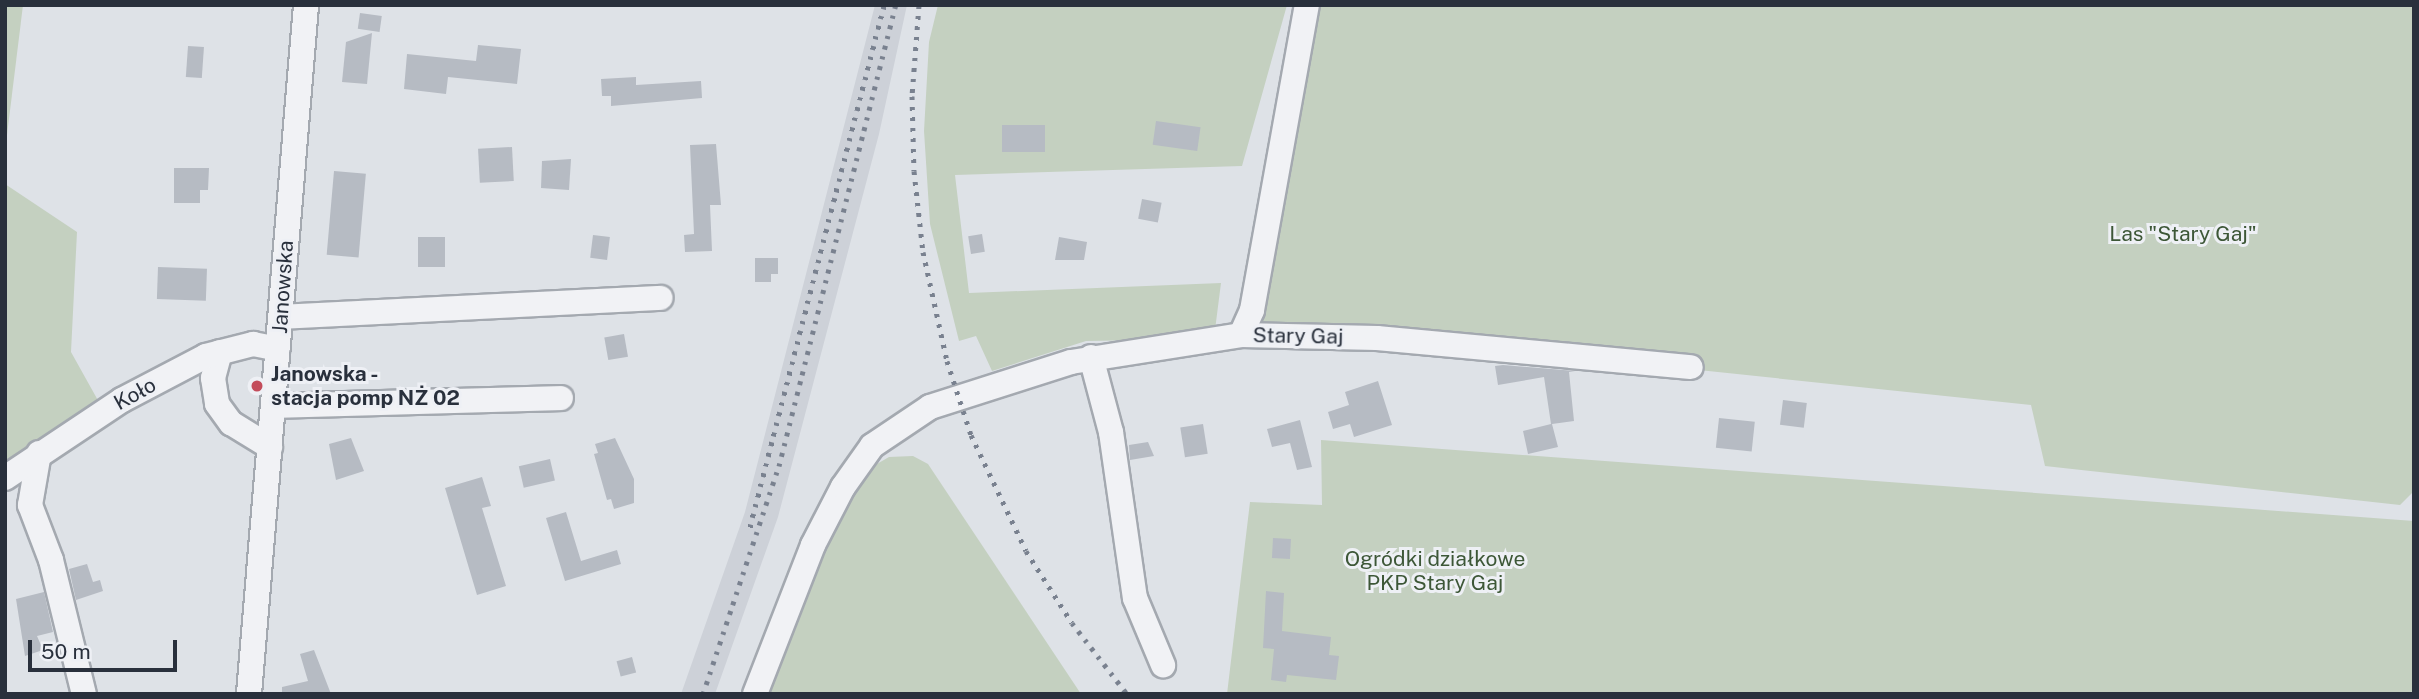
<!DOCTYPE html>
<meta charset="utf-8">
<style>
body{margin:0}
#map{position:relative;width:2419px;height:699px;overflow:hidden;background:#dee2e7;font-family:"Public Sans",sans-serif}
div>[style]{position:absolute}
.built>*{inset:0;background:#cdd1d8}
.green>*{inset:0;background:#c4d0c0}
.building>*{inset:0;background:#b6bbc3;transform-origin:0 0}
.roads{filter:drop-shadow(2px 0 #a4a9b0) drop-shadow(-2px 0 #a4a9b0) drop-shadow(0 2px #a4a9b0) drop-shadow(0 -2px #a4a9b0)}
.minor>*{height:24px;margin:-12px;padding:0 12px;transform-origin:12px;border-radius:12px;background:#f1f2f5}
.rail>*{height:5px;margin-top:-2.5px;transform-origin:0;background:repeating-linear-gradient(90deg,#79818f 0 3.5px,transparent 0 10.5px)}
.dots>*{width:19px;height:19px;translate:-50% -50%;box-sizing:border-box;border:4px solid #eef0f5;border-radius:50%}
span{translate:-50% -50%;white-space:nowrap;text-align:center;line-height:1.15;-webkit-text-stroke:6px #eef0f5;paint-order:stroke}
.park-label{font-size:21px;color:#3d5737}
.street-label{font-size:21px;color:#29303c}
.poi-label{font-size:21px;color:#29303c;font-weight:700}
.left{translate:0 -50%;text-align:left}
.frame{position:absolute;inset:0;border:7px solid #29303c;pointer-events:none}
.scale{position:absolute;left:28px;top:640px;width:149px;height:32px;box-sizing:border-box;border:4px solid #29303c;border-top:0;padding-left:9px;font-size:21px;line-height:24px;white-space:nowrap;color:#29303c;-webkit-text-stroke:5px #eef0f5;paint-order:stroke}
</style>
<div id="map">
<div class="built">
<div style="clip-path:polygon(875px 5px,907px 5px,879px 134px,778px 517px,715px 694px,681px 694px,745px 512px)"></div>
</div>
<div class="green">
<div style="clip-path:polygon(5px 5px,23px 5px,5px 151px)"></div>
<div style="clip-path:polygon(938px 5px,1287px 5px,1242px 166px,955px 175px,969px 293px,1221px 283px,1215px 330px,1151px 340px,1086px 341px,992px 371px,976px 336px,959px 341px,930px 224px,924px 131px,929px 42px)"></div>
<div style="clip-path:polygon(1313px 5px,2414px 5px,2414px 491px,2400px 505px,2045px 466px,2031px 405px,1261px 324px,1267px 259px)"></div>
<div style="clip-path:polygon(5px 184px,77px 232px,71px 352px,100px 404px,5px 463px)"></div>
<div style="clip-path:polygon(1321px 440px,2414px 521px,2414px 694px,1227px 694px,1250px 502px,1322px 505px)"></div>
<div style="clip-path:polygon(913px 456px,928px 464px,1081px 694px,764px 694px,822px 543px,863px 472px,889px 457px)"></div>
</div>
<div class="building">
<div style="left:360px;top:13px;width:22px;height:16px;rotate:8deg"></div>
<div style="clip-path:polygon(372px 33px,367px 84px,342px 82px,346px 42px)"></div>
<div style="clip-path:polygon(478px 45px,521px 49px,517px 84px,448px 77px,446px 94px,404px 89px,407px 54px,476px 61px)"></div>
<div style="left:188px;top:46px;width:16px;height:31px;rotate:4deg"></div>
<div style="clip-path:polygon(636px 77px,636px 85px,701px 81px,702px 98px,611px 106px,611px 96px,602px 96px,601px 79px)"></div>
<div style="left:1156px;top:121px;width:45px;height:24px;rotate:8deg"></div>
<div style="left:1045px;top:125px;width:27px;height:43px;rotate:90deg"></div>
<div style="clip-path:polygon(716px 144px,721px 205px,710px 205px,712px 251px,685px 252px,684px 235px,694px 234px,690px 145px)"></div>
<div style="left:512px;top:147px;width:34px;height:34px;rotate:87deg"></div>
<div style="clip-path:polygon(571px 159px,569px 190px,541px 188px,542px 161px)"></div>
<div style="clip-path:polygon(174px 168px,209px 168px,208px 190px,200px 190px,200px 203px,174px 203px)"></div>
<div style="left:334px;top:171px;width:32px;height:84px;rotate:5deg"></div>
<div style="left:1142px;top:199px;width:20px;height:20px;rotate:11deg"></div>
<div style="left:982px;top:234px;width:18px;height:14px;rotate:81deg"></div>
<div style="left:593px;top:235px;width:17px;height:23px;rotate:7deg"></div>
<div style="left:418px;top:237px;width:27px;height:30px"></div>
<div style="clip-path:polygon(1059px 237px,1087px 242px,1084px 260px,1055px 260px)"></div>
<div style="clip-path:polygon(755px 258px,778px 258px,778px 274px,771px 274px,771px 282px,755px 282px)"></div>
<div style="left:158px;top:267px;width:49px;height:32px;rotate:2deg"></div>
<div style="left:624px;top:334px;width:23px;height:20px;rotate:80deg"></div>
<div style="clip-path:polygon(1503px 365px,1575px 371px,1569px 372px,1574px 421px,1552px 424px,1558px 447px,1528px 454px,1523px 431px,1551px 424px,1544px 377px,1498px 385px,1495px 366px)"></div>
<div style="clip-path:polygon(1378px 381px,1392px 425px,1354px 437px,1350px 424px,1333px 429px,1328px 412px,1349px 405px,1345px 392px)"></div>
<div style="left:1783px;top:400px;width:24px;height:25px;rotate:7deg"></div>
<div style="left:1719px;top:418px;width:36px;height:30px;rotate:6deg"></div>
<div style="clip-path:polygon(1300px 420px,1312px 467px,1297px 470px,1290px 443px,1272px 447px,1267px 429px)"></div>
<div style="left:1203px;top:424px;width:30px;height:23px;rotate:81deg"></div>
<div style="clip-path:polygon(351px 438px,364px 471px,336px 480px,329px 444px)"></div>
<div style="clip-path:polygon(615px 438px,634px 479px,634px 503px,614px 509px,611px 499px,607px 500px,594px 454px,598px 453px,595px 444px)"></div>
<div style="clip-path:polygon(1148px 442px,1154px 456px,1130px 460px,1129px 445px)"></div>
<div style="left:550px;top:459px;width:22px;height:32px;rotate:77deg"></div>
<div style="clip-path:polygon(482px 477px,491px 506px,482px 508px,506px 586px,477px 595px,445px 488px)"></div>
<div style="clip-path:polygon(566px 512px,581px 561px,617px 550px,621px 564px,565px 581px,546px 518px)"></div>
<div style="left:1273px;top:538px;width:18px;height:20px;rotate:3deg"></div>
<div style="clip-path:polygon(87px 564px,93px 582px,100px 580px,103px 591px,76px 600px,69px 569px)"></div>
<div style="clip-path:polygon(1266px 591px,1284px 593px,1282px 631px,1331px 637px,1329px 655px,1339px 656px,1336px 680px,1287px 675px,1286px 682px,1271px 680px,1274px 649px,1263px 648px)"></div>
<div style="clip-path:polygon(44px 592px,53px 632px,37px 636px,43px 650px,25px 656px,16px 599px)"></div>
<div style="clip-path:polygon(314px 650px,331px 694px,282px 694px,282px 687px,308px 681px,300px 654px)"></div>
<div style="left:632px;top:657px;width:16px;height:16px;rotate:75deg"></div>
</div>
<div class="roads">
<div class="minor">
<div style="left:281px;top:317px;width:380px;rotate:-2.9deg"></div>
<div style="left:1241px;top:335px;width:27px;rotate:-66deg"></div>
<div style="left:1252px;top:310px;width:310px;rotate:-79.8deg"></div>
<div style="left:220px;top:352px;width:27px;rotate:105deg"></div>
<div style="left:213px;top:378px;width:26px;rotate:81deg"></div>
<div style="left:217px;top:404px;width:24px;rotate:54deg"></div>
<div style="left:231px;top:423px;width:46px;rotate:31.6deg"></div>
<div style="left:1091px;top:357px;width:78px;rotate:75.1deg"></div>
<div style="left:1111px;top:432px;width:168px;rotate:81.8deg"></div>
<div style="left:1135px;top:598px;width:73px;rotate:67.3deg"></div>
<div style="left:274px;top:406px;width:287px;rotate:-1.6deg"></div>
<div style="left:39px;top:453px;width:53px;rotate:99.8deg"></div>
<div style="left:30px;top:505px;width:59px;rotate:69.1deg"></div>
<div style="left:51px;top:560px;width:138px;rotate:76.2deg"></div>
<div style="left:5px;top:478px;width:141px;rotate:-33.7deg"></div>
<div style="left:122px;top:400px;width:95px;rotate:-27.6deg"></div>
<div style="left:206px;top:356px;width:49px;rotate:-14.3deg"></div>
<div style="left:253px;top:344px;width:25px;rotate:11deg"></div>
<div style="left:249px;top:694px;width:691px;rotate:-85.27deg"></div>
<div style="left:755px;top:694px;width:160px;rotate:-68.7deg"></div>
<div style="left:813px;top:545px;width:65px;rotate:-62.7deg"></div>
<div style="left:843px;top:487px;width:50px;rotate:-54.7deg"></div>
<div style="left:872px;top:446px;width:70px;rotate:-33.9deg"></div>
<div style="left:930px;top:407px;width:148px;rotate:-17.7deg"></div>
<div style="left:1071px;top:362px;width:172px;rotate:-9deg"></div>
<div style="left:1241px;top:335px;width:136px;rotate:1.3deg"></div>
<div style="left:1377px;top:338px;width:315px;rotate:5.3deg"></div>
</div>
</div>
<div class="rail">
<div style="left:919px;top:5px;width:91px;rotate:94.4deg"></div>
<div style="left:912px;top:96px;width:75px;rotate:88.5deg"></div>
<div style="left:914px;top:171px;width:81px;rotate:83.7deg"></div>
<div style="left:923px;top:252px;width:112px;rotate:77.6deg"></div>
<div style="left:947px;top:361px;width:78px;rotate:72deg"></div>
<div style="left:971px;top:435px;width:128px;rotate:64.6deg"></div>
<div style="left:1026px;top:551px;width:85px;rotate:57.4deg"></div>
<div style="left:1072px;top:623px;width:90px;rotate:52.2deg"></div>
<div style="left:750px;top:527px;width:539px;rotate:-75.6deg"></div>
<div style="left:703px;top:694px;width:240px;rotate:-71.6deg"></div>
<div style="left:779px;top:466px;width:476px;rotate:-75.8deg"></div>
</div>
<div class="dots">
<div style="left:257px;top:386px;background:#c34c5b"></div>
</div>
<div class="park-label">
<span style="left:2183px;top:234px">Las "Stary Gaj"</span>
<span style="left:1435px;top:571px">Ogródki działkowe<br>PKP Stary Gaj</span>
</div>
<div class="street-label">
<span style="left:283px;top:287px;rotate:-86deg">Janowska</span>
<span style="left:1298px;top:336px;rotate:1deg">Stary Gaj</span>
<span style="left:135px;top:394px;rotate:-29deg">Koło</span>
</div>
<div class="poi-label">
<span class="left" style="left:271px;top:386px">Janowska -<br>stacja pomp NŻ 02</span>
</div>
<div class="frame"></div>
<div class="scale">50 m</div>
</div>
